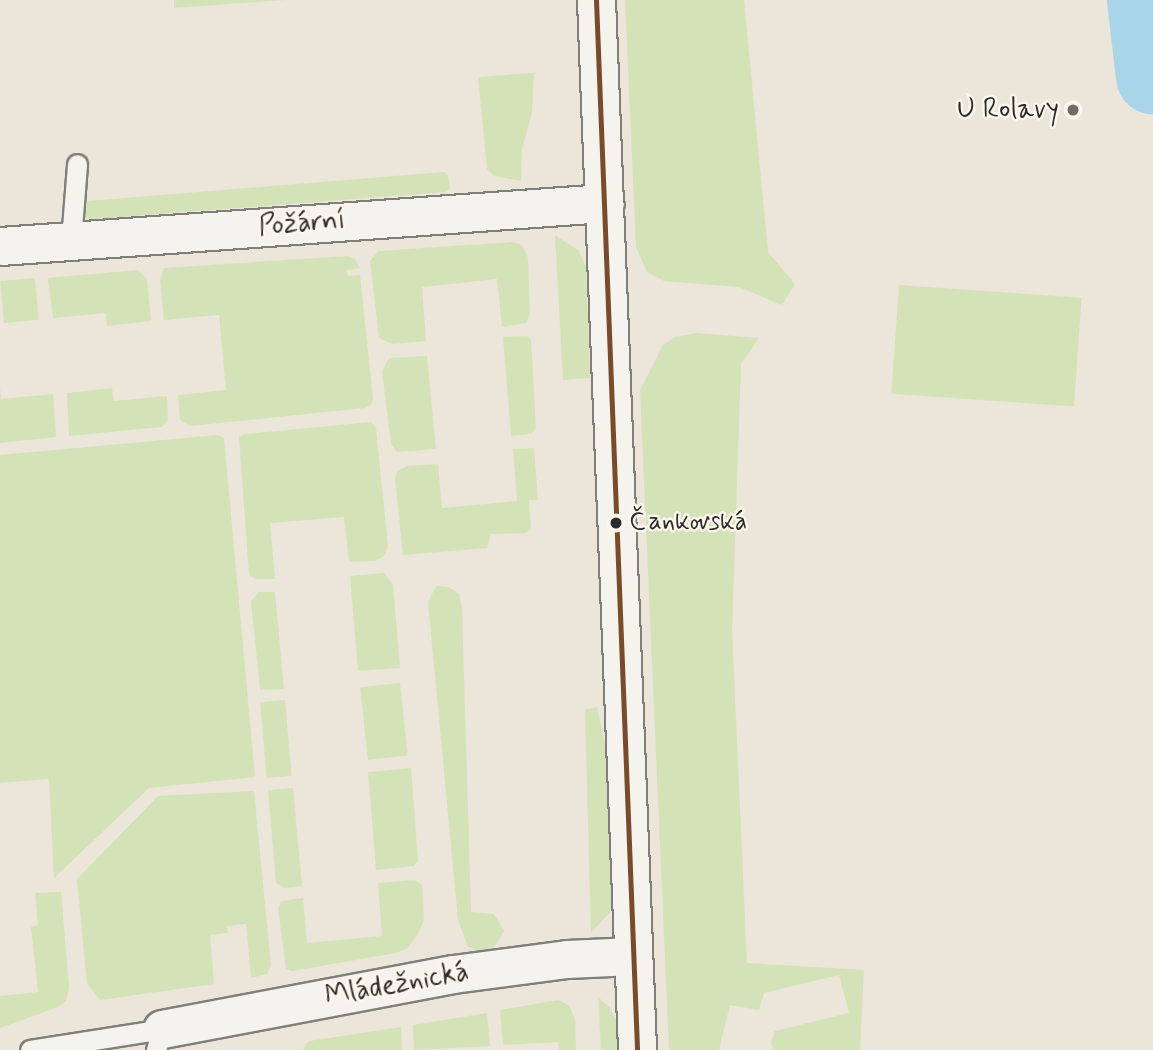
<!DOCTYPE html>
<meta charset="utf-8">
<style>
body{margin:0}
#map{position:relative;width:1153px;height:1050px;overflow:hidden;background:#ebe5da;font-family:Mynerve,sans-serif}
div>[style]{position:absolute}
.green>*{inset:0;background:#d4e3b7;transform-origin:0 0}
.river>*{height:74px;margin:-37px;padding:0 37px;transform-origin:37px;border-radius:37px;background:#a8d6e8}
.roads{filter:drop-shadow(2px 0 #817f7a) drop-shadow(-2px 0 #817f7a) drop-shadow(0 2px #817f7a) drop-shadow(0 -2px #817f7a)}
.service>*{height:19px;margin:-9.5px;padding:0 9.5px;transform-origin:9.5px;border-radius:9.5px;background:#f4f3ee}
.minor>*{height:37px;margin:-18.5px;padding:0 18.5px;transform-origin:18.5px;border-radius:18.5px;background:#f4f3ee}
.bus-1>*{height:5px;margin:-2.5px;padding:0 2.5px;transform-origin:2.5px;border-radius:2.5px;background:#7a4b2a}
.dots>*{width:19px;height:19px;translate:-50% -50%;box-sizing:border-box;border:4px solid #fbf7ec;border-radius:50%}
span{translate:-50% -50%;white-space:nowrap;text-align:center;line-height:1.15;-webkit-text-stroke:5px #fbf7ec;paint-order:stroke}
.bus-label{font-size:26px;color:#2b2b2b}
.left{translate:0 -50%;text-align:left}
.poi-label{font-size:28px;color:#2b2b2b}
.right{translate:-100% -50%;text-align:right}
.street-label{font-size:28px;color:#2b2b2b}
</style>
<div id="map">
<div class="green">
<div style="clip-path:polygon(174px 0,285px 0,174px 8px)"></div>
<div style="clip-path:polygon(625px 0,744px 0,768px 252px,795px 284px,782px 305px,739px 287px,664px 281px,647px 272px,636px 247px)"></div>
<div style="clip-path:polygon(534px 73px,532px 112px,522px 149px,521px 181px,494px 176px,487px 169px,478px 77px)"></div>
<div style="clip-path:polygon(444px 172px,448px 176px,450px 189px,444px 192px,95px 219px,81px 218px,76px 202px)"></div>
<div style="clip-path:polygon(555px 235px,579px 251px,586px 267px,590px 378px,563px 380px)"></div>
<div style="clip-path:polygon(513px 242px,522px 245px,528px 258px,530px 314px,526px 323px,502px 327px,497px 279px,422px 287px,426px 341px,392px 344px,379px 338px,370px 261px,379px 251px)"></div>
<div style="clip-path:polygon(347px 256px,355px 259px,360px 268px,347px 270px,348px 276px,360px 275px,373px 399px,371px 405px,365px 408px,190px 426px,180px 420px,178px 395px,226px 390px,219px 315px,164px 320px,160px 280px,164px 268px)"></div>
<div style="clip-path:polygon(138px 270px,147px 279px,151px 321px,107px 326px,106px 313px,53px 318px,48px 278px)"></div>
<div style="left:35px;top:278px;width:42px;height:35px;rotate:85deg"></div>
<div style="left:899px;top:285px;width:183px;height:109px;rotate:4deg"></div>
<div style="clip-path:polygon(696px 333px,759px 338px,741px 364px,732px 630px,747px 963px,864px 970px,860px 1050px,773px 1050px,771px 1042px,775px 1031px,849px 1013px,839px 975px,764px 993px,759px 1010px,730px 1005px,719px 1050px,669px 1050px,640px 390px,663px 345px,675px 337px)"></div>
<div style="clip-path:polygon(527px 336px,531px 340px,536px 428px,531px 434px,511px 436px,503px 337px)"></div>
<div style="clip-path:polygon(427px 356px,436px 449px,397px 452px,391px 444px,382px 371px,389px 358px)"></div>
<div style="clip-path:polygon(0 386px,1px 399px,53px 394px,56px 437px,0 443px)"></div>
<div style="clip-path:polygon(112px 388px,114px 401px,167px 396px,168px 420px,162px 427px,69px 436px,67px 393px)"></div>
<div style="clip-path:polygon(371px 422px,376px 428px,388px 547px,384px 556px,375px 561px,349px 562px,344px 517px,270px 523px,275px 579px,255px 579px,249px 575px,239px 437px,245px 434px)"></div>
<div style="clip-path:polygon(218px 435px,224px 438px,255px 777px,149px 788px,54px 878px,49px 779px,0 783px,0 455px)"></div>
<div style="clip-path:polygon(534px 448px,538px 500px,529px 500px,531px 529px,526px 533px,491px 534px,487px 548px,403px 555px,395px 478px,397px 471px,407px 466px,438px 464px,442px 508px,517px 501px,513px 449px)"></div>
<div style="clip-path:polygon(384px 573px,393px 584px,400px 668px,358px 671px,350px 576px)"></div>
<div style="clip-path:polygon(436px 586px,449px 587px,459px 594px,462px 608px,471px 912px,494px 914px,504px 931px,495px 946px,483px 953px,468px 947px,458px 920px,428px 602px)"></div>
<div style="clip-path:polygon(259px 592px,275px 592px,284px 689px,260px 690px,251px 601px)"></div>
<div style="left:400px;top:683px;width:73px;height:40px;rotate:84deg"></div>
<div style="left:285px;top:700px;width:76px;height:25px;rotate:85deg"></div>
<div style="clip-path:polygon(597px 707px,609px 762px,612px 893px,610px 912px,591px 933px,585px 710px)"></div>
<div style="clip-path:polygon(411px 768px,418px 861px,414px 866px,376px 870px,368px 772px)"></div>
<div style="clip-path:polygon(293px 788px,302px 886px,285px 888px,276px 883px,268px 790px)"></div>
<div style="clip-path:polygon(254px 791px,271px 965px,267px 974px,251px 978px,246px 924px,227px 926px,228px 933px,210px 935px,214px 984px,100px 1000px,87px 984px,77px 879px,158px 796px)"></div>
<div style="clip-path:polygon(415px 880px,422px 885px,424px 920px,419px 932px,408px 948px,396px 953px,292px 971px,286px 969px,278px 908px,281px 901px,303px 898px,307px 943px,382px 936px,378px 883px)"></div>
<div style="clip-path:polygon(61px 892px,69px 988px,66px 1001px,58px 1007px,0 1028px,0 996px,38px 992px,31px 927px,38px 925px,35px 893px)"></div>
<div style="clip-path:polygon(598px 997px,610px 1008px,619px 1026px,620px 1050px,601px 1050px)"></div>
<div style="clip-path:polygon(558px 1000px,568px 1005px,575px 1018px,576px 1050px,559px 1050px,558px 1042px,503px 1045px,500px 1010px)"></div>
<div style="clip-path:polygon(487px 1013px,490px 1046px,414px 1050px,413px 1025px)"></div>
<div style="clip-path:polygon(401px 1027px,402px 1050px,303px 1050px,309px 1041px)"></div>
</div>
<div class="river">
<div style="left:1144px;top:0;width:78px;rotate:83.3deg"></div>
</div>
<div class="roads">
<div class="service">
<div style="left:71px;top:241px;width:77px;rotate:-85.5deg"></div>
<div style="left:30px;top:1050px;width:134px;rotate:-9deg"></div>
<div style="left:162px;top:1029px;width:22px;rotate:106deg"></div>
</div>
<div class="minor">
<div style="left:596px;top:0;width:1051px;rotate:87.76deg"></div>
<div style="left:0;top:246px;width:606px;rotate:-4.07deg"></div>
<div style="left:162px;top:1029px;width:296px;rotate:-10.7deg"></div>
<div style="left:453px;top:974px;width:115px;rotate:-7.5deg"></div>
<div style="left:567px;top:959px;width:66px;rotate:-2.6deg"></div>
</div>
</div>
<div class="bus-1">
<div style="left:596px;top:0;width:1051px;rotate:87.76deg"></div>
</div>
<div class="dots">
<div style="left:1073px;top:110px;background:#6e6c68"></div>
<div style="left:616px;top:523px;background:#2b2b2b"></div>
</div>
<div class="bus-label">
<span class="left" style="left:629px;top:523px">Čankovská</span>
</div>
<div class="poi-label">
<span class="right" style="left:1059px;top:110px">U Rolavy</span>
</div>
<div class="street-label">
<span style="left:302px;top:224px;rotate:-4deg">Požární</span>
<span style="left:397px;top:985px;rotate:-10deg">Mládežnická</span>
</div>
</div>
